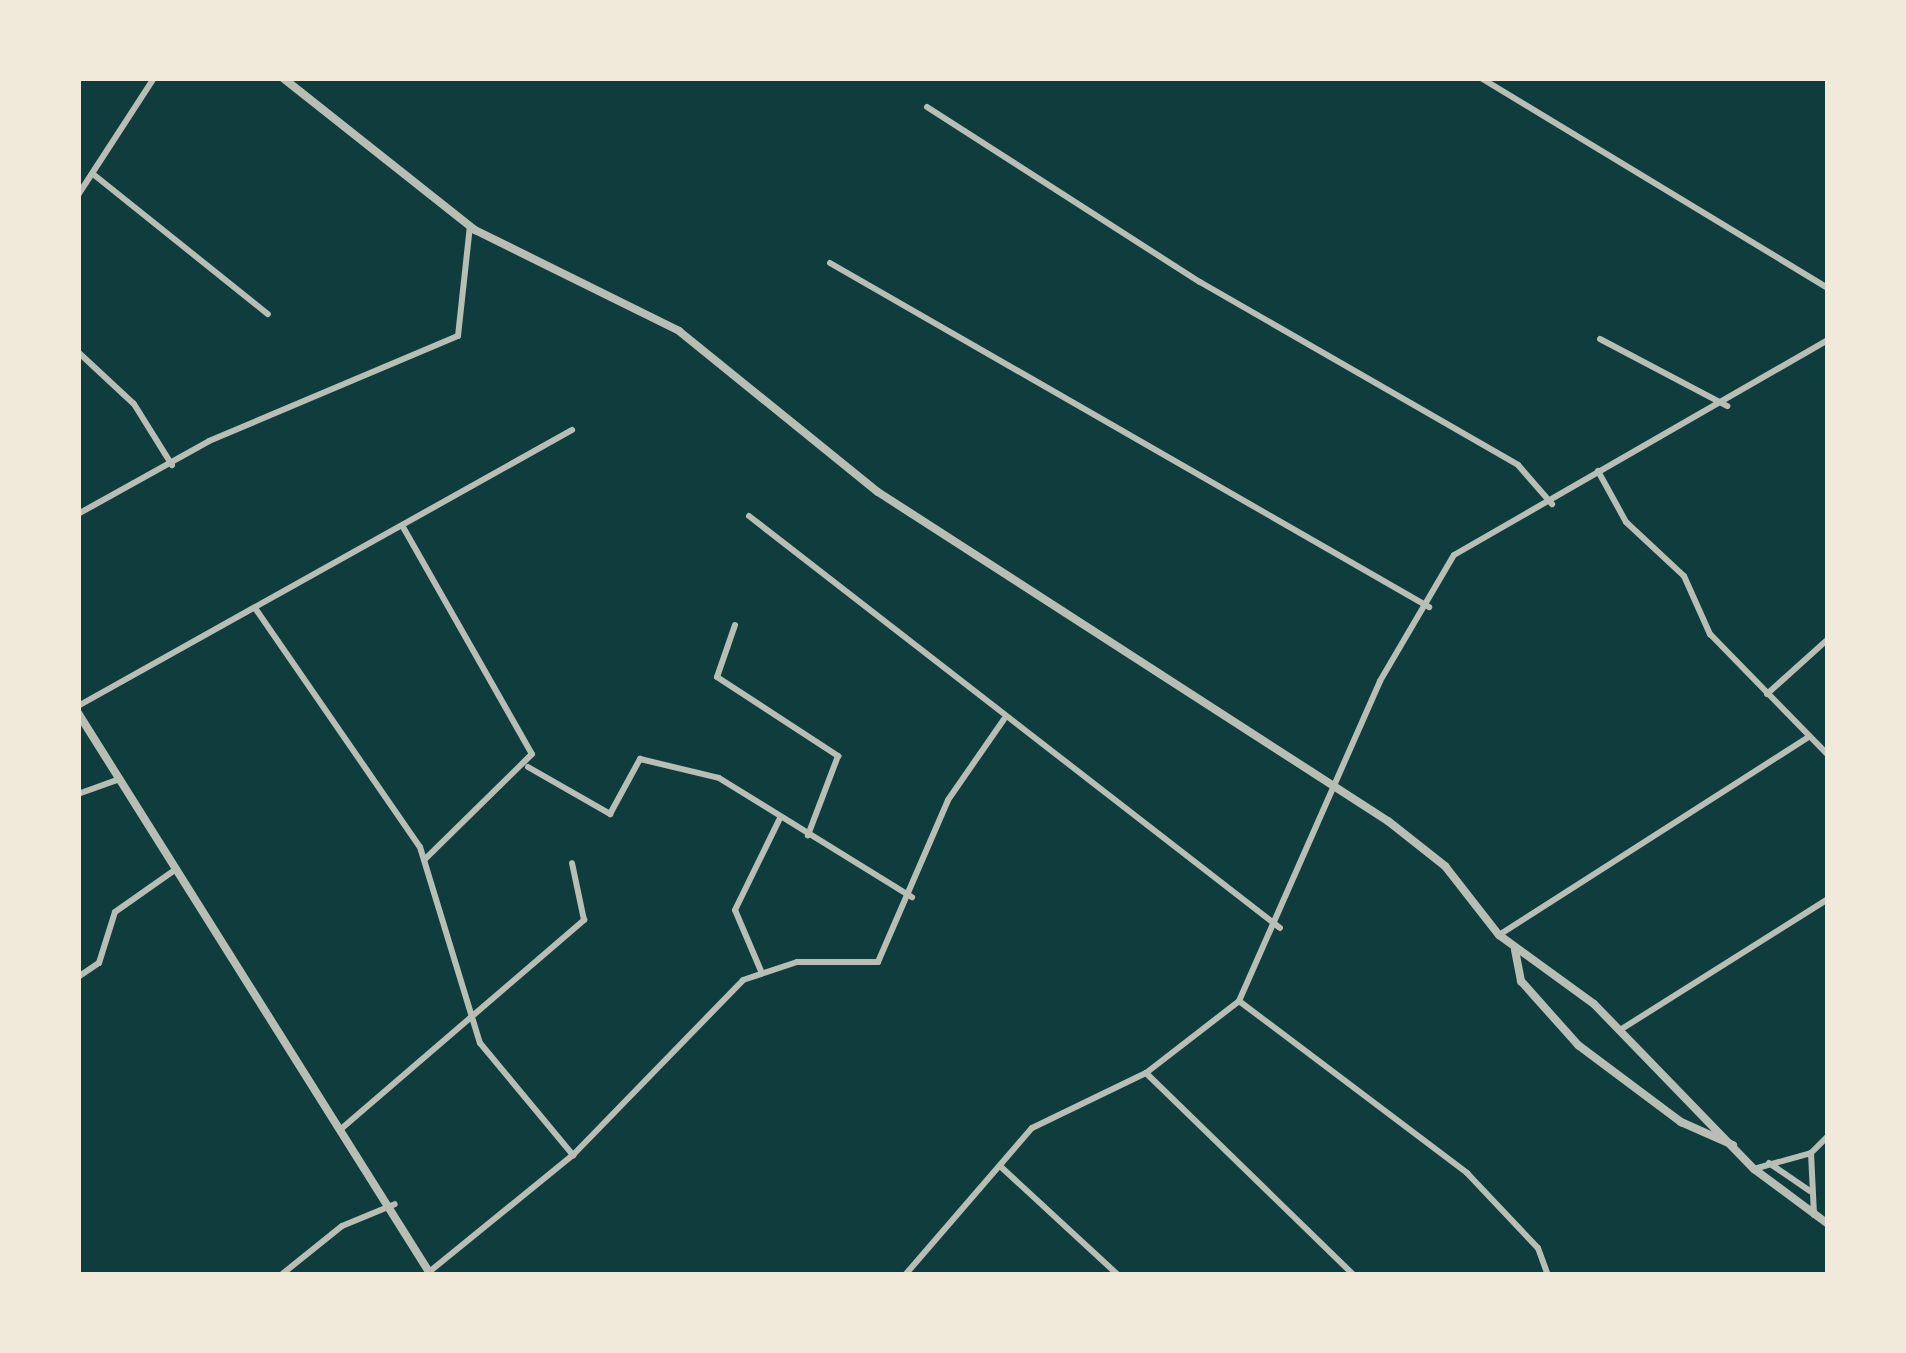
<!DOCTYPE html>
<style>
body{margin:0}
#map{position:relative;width:1906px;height:1353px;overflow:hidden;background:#0f3d3e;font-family:"Fira Sans",sans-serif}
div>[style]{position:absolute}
.minor>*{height:6px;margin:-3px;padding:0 3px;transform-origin:3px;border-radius:3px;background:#b8beb3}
.tertiary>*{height:8px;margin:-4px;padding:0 4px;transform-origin:4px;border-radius:4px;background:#b8beb3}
span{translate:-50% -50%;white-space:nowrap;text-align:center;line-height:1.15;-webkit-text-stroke:10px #f1e9da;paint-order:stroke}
.frame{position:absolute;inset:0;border:81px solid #f1e9da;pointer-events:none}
</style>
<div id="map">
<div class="minor">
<div style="left:1481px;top:78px;width:406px;rotate:31.2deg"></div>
<div style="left:927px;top:107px;width:324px;rotate:32.7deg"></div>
<div style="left:1200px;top:282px;width:367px;rotate:29.9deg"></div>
<div style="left:1518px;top:465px;width:52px;rotate:48.9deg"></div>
<div style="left:93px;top:174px;width:224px;rotate:38.7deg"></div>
<div style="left:78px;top:195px;width:140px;rotate:-57deg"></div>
<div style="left:830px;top:263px;width:691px;rotate:29.87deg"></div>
<div style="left:1600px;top:339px;width:144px;rotate:27.8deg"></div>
<div style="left:78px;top:352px;width:76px;rotate:42.9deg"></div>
<div style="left:134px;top:404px;width:72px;rotate:58.1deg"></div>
<div style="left:1598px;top:471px;width:58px;rotate:61.2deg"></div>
<div style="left:1626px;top:522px;width:79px;rotate:43deg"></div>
<div style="left:1684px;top:576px;width:64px;rotate:65.9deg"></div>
<div style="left:1710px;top:634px;width:169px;rotate:45.7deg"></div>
<div style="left:78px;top:514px;width:150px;rotate:-29.1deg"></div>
<div style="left:209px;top:441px;width:270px;rotate:-22.9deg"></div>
<div style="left:458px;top:336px;width:111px;rotate:-83.8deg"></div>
<div style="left:749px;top:516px;width:672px;rotate:37.81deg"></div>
<div style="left:403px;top:527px;width:261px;rotate:60.4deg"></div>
<div style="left:532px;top:754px;width:150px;rotate:135.5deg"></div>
<div style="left:255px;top:608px;width:290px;rotate:55.4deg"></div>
<div style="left:420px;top:847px;width:205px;rotate:73deg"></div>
<div style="left:480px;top:1043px;width:146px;rotate:50.3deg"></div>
<div style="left:735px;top:625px;width:55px;rotate:109.1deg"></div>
<div style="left:717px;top:677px;width:145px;rotate:33.1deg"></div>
<div style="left:838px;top:756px;width:85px;rotate:110.8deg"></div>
<div style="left:1767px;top:694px;width:82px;rotate:-42deg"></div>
<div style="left:78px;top:706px;width:566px;rotate:-29.19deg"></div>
<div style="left:528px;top:767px;width:95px;rotate:29.8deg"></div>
<div style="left:610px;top:814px;width:63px;rotate:-61.4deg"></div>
<div style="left:640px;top:759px;width:81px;rotate:13.5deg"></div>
<div style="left:719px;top:778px;width:227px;rotate:31.7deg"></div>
<div style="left:78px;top:794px;width:41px;rotate:-19.7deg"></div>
<div style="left:1499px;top:935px;width:368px;rotate:-32.6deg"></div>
<div style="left:761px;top:971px;width:66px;rotate:-113.1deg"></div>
<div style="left:735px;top:910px;width:102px;rotate:-63.9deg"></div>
<div style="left:78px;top:977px;width:25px;rotate:-34deg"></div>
<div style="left:99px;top:963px;width:53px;rotate:-72.6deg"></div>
<div style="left:115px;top:912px;width:70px;rotate:-35.1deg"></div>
<div style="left:1239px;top:1001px;width:286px;rotate:37deg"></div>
<div style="left:1467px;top:1173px;width:103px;rotate:46.6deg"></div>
<div style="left:1538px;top:1248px;width:29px;rotate:70deg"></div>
<div style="left:78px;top:1019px;width:48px;rotate:90deg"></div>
<div style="left:1620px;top:1030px;width:246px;rotate:-32.2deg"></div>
<div style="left:1146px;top:1073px;width:290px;rotate:44.2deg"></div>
<div style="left:341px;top:1129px;width:321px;rotate:-40.7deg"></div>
<div style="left:584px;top:920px;width:58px;rotate:-101.9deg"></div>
<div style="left:1811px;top:1153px;width:62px;rotate:87.2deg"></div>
<div style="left:1769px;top:1163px;width:50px;rotate:34.3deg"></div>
<div style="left:1000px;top:1166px;width:161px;rotate:42.7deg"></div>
<div style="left:1754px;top:1169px;width:59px;rotate:-15.7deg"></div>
<div style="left:1811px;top:1153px;width:24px;rotate:-45deg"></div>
<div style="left:429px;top:1272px;width:186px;rotate:-39.1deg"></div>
<div style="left:573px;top:1155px;width:244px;rotate:-45.8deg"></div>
<div style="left:743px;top:980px;width:57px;rotate:-18.4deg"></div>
<div style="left:797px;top:962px;width:81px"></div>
<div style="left:878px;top:962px;width:176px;rotate:-66.6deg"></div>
<div style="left:948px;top:800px;width:98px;rotate:-55.3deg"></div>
<div style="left:281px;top:1275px;width:78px;rotate:-38.8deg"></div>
<div style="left:342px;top:1226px;width:57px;rotate:-22.5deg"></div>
<div style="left:905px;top:1275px;width:194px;rotate:-49.2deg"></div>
<div style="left:1032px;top:1128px;width:127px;rotate:-25.8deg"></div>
<div style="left:1146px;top:1073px;width:118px;rotate:-37.7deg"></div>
<div style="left:1239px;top:1001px;width:350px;rotate:-66.2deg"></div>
<div style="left:1380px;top:681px;width:146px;rotate:-59.6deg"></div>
<div style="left:1454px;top:555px;width:431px;rotate:-29.9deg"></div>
</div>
<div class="tertiary">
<div style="left:283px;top:78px;width:245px;rotate:38.4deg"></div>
<div style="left:475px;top:230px;width:228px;rotate:26.3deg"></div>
<div style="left:679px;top:331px;width:256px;rotate:39deg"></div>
<div style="left:878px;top:492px;width:607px;rotate:32.83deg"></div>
<div style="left:1388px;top:821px;width:73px;rotate:38.3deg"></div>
<div style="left:1445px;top:866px;width:88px;rotate:52deg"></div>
<div style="left:1499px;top:935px;width:117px;rotate:36deg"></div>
<div style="left:1594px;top:1004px;width:230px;rotate:45.9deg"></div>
<div style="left:1754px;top:1169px;width:92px;rotate:36.6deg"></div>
<div style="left:78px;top:713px;width:664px;rotate:57.87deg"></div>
<div style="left:1515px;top:950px;width:32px;rotate:79deg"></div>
<div style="left:1521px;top:981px;width:86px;rotate:48.3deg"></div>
<div style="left:1578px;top:1045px;width:129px;rotate:36.8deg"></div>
<div style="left:1681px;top:1122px;width:57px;rotate:23.9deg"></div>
</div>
<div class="frame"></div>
</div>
